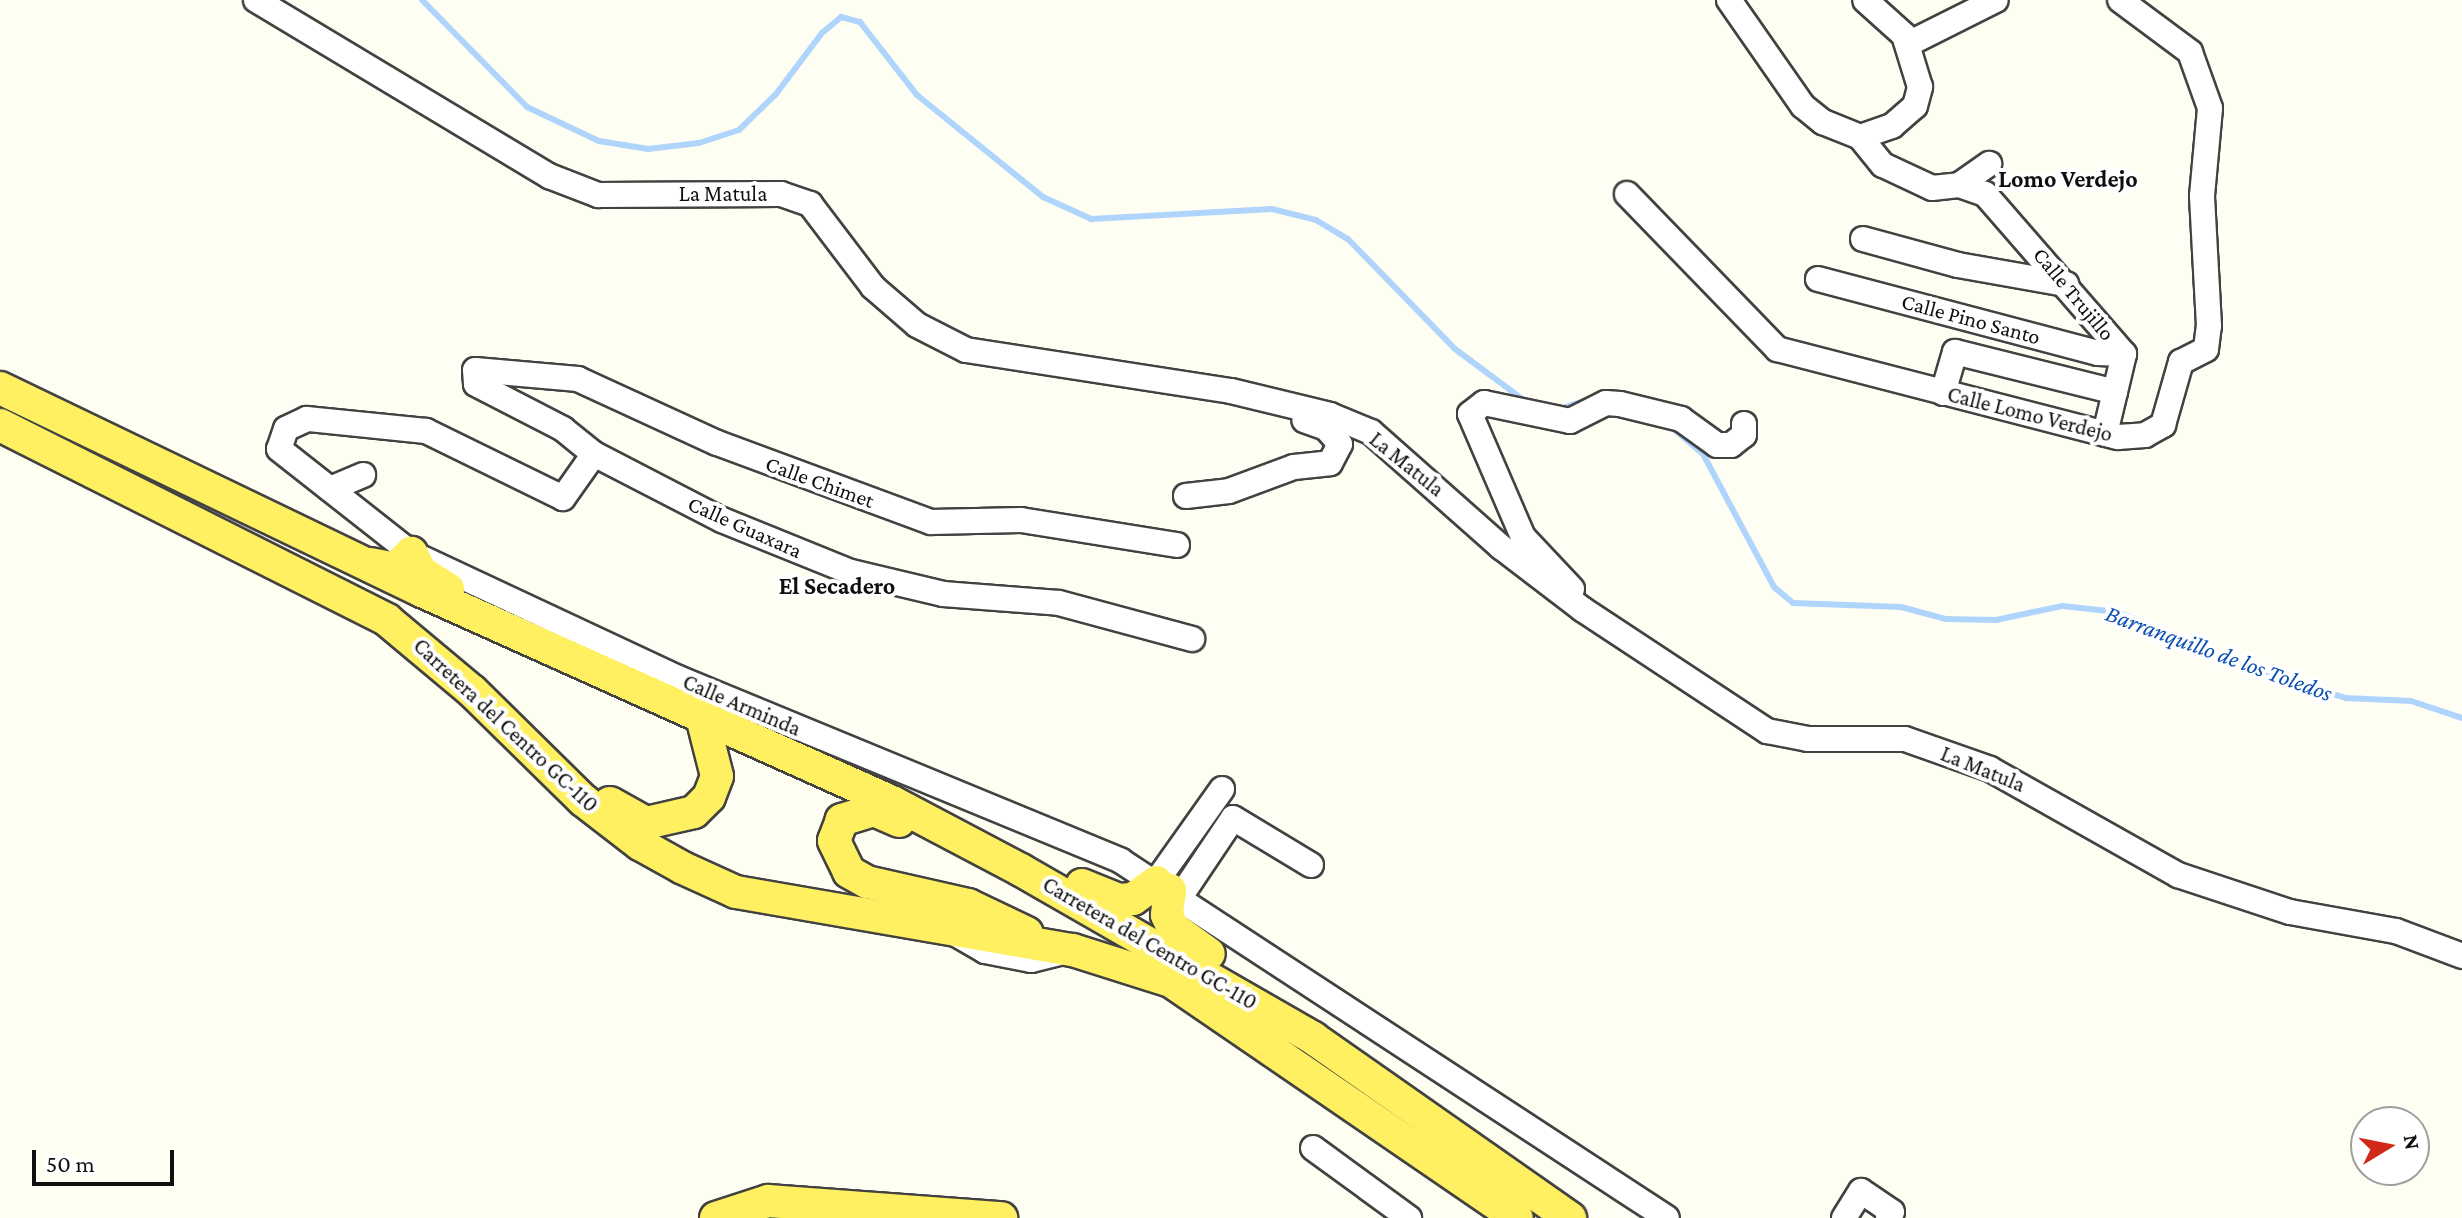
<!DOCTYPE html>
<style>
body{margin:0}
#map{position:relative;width:2462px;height:1218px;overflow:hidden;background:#fffef2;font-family:"Crimson Pro",serif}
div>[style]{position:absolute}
.stream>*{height:6px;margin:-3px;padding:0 3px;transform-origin:3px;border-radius:3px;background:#b0d5fd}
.roads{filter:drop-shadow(2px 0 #424242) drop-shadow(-2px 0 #424242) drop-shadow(0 2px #424242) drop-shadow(0 -2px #424242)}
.minor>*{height:24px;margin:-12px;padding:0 12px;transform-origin:12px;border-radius:12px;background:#fff}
.major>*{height:32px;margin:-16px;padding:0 16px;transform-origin:16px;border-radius:16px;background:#fff062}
span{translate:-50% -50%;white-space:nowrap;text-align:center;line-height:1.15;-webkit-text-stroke:8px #fff;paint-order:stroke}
.street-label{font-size:22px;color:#0f0f0f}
.neighbourhood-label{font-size:24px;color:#0f0f0f;font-weight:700}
.water-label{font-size:24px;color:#0a4fb0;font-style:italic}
.north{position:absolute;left:2350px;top:1106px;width:80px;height:80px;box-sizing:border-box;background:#fff;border:2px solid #9f9f9f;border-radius:50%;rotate:80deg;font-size:22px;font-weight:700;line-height:32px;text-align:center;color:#0f0f0f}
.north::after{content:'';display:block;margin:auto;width:28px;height:36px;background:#d02917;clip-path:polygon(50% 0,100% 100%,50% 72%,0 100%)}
.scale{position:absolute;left:32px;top:1150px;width:142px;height:36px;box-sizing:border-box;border:4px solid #0f0f0f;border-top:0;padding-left:10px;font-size:24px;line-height:28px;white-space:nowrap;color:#0f0f0f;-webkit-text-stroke:6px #fff;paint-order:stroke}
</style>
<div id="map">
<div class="stream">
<div style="left:422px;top:0;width:150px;rotate:45.5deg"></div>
<div style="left:527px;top:107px;width:80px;rotate:25.3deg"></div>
<div style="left:599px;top:141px;width:50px;rotate:9.3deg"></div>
<div style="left:648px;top:149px;width:51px;rotate:-6.7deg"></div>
<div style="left:699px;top:143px;width:42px;rotate:-18deg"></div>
<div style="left:739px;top:130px;width:52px;rotate:-44.2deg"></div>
<div style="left:776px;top:94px;width:76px;rotate:-53deg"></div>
<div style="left:822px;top:33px;width:25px;rotate:-40deg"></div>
<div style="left:841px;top:17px;width:20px;rotate:15deg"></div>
<div style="left:860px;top:22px;width:93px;rotate:52deg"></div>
<div style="left:917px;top:95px;width:162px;rotate:39deg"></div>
<div style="left:1043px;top:197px;width:53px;rotate:24.6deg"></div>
<div style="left:1091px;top:219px;width:181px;rotate:-3.2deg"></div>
<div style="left:1272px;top:209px;width:45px;rotate:14deg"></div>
<div style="left:1316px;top:220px;width:37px;rotate:31deg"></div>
<div style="left:1348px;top:239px;width:153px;rotate:45.8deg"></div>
<div style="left:1455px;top:349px;width:87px;rotate:36.6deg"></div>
<div style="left:1563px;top:408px;width:46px;rotate:-18.8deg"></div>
<div style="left:1669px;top:425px;width:45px;rotate:40.5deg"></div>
<div style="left:1703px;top:454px;width:151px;rotate:61.9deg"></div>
<div style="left:1774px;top:587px;width:25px;rotate:40deg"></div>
<div style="left:1793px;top:603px;width:108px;rotate:2.1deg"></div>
<div style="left:1901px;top:607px;width:47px;rotate:14.9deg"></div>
<div style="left:1946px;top:619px;width:50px;rotate:1.1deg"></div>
<div style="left:1996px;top:620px;width:67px;rotate:-12deg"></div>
<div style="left:2062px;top:606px;width:56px;rotate:6.1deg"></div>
<div style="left:2118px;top:612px;width:140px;rotate:23.1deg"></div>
<div style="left:2247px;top:667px;width:104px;rotate:17.4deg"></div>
<div style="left:2346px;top:698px;width:65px;rotate:2.6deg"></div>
<div style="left:2411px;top:701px;width:54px;rotate:18.4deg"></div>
</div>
<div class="roads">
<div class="minor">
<div style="left:256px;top:0;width:342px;rotate:31deg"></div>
<div style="left:549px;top:176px;width:53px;rotate:21.2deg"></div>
<div style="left:598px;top:195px;width:183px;rotate:-0.3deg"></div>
<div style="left:781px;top:194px;width:31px;rotate:19deg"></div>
<div style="left:810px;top:204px;width:104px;rotate:52.8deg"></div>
<div style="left:873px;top:287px;width:58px;rotate:40.8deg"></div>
<div style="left:917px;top:325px;width:55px;rotate:27deg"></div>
<div style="left:966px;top:350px;width:268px;rotate:8.8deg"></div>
<div style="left:1231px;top:391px;width:102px;rotate:13.6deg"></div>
<div style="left:1330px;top:415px;width:44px;rotate:22.5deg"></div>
<div style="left:1371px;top:432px;width:174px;rotate:41.5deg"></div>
<div style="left:1501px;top:547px;width:102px;rotate:37.4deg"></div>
<div style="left:1582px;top:609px;width:222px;rotate:33.4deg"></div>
<div style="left:1767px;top:731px;width:42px;rotate:11deg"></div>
<div style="left:1808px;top:739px;width:97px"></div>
<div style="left:1905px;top:739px;width:90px;rotate:19.4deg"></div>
<div style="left:1990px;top:769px;width:216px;rotate:29.4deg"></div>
<div style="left:2178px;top:875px;width:118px;rotate:18.3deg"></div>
<div style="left:2290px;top:912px;width:108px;rotate:10.2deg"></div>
<div style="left:2396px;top:931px;width:71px;rotate:20.7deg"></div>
<div style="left:1729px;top:0;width:129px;rotate:55.1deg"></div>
<div style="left:1803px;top:106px;width:26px;rotate:39deg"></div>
<div style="left:1823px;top:122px;width:40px;rotate:22deg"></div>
<div style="left:1860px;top:137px;width:34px;rotate:-19deg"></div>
<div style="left:1892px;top:126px;width:30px;rotate:-41deg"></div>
<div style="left:1915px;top:106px;width:20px;rotate:-75deg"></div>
<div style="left:1920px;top:87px;width:54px;rotate:-107.1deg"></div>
<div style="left:1904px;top:35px;width:52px;rotate:-138.1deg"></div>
<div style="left:1908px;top:44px;width:98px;rotate:-26.6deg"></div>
<div style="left:1860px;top:137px;width:36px;rotate:51deg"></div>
<div style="left:1883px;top:165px;width:54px;rotate:25.1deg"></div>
<div style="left:1932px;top:188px;width:27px;rotate:-6deg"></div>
<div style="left:1959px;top:185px;width:37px;rotate:-35deg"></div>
<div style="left:1959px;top:185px;width:28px;rotate:19deg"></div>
<div style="left:1985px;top:194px;width:212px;rotate:49deg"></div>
<div style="left:2124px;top:354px;width:82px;rotate:103.4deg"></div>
<div style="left:1627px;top:194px;width:216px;rotate:45.9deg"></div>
<div style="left:1777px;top:349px;width:352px;rotate:14.5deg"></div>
<div style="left:2118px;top:437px;width:27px;rotate:-4deg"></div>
<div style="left:2145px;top:435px;width:21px;rotate:-29deg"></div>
<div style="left:2163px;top:425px;width:66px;rotate:-74.1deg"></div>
<div style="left:2181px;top:362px;width:28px;rotate:-27deg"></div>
<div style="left:2206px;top:349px;width:23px;rotate:-83deg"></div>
<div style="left:2209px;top:326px;width:130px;rotate:-93.1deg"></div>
<div style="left:2202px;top:196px;width:88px;rotate:-84.8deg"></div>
<div style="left:2210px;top:108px;width:59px;rotate:-109.7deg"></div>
<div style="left:2190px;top:52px;width:87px;rotate:-143.4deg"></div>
<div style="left:1863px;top:239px;width:98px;rotate:15.3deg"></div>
<div style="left:1958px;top:265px;width:110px;rotate:10deg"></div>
<div style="left:1818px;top:279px;width:290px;rotate:14.8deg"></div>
<div style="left:2098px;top:353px;width:26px;rotate:2deg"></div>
<div style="left:1943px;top:393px;width:43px;rotate:-73.7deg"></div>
<div style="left:1955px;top:352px;width:165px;rotate:14deg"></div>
<div style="left:594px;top:454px;width:54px;rotate:125.2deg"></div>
<div style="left:563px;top:498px;width:153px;rotate:-153.9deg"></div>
<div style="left:426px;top:431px;width:120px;rotate:-174.2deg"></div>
<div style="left:307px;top:419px;width:23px;rotate:155deg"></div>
<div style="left:286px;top:429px;width:21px;rotate:109deg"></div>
<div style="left:279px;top:449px;width:168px;rotate:38.2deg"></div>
<div style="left:411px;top:553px;width:295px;rotate:25.1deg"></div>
<div style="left:678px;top:678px;width:479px;rotate:22.4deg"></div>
<div style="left:1121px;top:861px;width:652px;rotate:33.18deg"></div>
<div style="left:330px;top:489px;width:36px;rotate:-23deg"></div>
<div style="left:1186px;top:496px;width:43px;rotate:-6.6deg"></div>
<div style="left:1229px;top:491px;width:69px;rotate:-20.3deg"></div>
<div style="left:1294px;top:467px;width:36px;rotate:-6deg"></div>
<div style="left:1330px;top:463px;width:21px;rotate:-62deg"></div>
<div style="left:1340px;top:444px;width:21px;rotate:-131deg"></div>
<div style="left:1326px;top:428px;width:23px;rotate:-160deg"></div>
<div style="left:1177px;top:545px;width:158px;rotate:-170.9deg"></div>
<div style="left:1021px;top:520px;width:90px;rotate:178.7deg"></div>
<div style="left:931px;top:522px;width:228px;rotate:-159.7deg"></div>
<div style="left:717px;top:443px;width:153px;rotate:-155.3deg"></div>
<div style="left:578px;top:379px;width:103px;rotate:-175deg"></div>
<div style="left:475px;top:370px;width:14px;rotate:86deg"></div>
<div style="left:476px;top:384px;width:98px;rotate:27.3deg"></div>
<div style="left:563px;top:429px;width:40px;rotate:39deg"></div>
<div style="left:594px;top:454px;width:144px;rotate:27.3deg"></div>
<div style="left:722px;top:520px;width:139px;rotate:22deg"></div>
<div style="left:851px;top:572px;width:95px;rotate:13.4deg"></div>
<div style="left:943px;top:594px;width:116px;rotate:4.4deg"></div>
<div style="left:1059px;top:603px;width:138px;rotate:15.1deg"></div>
<div style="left:1572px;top:589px;width:71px;rotate:-133.3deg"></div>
<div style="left:1523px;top:537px;width:134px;rotate:-113.3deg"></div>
<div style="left:1470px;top:414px;width:18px;rotate:-38deg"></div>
<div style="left:1484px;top:403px;width:88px;rotate:11.8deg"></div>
<div style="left:1570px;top:421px;width:40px;rotate:-26.6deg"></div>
<div style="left:1606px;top:403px;width:14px;rotate:4deg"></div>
<div style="left:1620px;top:404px;width:63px;rotate:13.8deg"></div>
<div style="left:1681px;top:419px;width:44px;rotate:35.8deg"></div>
<div style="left:1717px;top:445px;width:14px"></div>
<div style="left:1731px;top:445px;width:16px;rotate:-38deg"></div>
<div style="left:1744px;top:435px;width:11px;rotate:-90deg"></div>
<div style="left:1156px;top:882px;width:114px;rotate:-54.6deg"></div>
<div style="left:1180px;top:897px;width:95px;rotate:-56.1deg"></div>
<div style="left:1233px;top:818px;width:91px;rotate:31.1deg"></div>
<div style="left:956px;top:934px;width:34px;rotate:30deg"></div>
<div style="left:985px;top:951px;width:47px;rotate:11.1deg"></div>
<div style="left:1031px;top:960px;width:34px;rotate:-14deg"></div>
<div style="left:1313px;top:1148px;width:119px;rotate:36.1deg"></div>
<div style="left:1844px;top:1218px;width:32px;rotate:-58deg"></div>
<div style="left:1861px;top:1191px;width:37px;rotate:34deg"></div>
<div style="left:1892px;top:1212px;width:7px;rotate:124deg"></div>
</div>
<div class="major">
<div style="left:0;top:388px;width:468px;rotate:25.7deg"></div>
<div style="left:422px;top:591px;width:515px;rotate:24.18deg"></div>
<div style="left:892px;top:802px;width:146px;rotate:27.8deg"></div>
<div style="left:1021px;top:870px;width:337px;rotate:29.9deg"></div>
<div style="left:1313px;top:1038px;width:314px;rotate:35deg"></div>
<div style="left:0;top:425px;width:433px;rotate:26.7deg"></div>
<div style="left:387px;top:620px;width:111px;rotate:39.9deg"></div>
<div style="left:472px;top:691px;width:156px;rotate:44.5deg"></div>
<div style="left:583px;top:800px;width:72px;rotate:37.7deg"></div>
<div style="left:640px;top:844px;width:49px;rotate:29.2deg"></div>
<div style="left:683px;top:868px;width:58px;rotate:24.4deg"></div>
<div style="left:736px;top:892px;width:342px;rotate:9.8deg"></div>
<div style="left:1073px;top:950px;width:103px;rotate:17.6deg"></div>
<div style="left:1171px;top:981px;width:419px;rotate:34.4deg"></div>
<div style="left:370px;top:564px;width:25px;rotate:11deg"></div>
<div style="left:395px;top:569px;width:23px;rotate:-45deg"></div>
<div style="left:411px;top:553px;width:21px;rotate:62deg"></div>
<div style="left:421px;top:572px;width:32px;rotate:32deg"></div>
<div style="left:610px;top:803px;width:41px;rotate:29.1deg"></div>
<div style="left:646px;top:823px;width:49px;rotate:-12.9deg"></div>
<div style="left:694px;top:812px;width:21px;rotate:-45deg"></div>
<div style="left:709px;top:797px;width:22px;rotate:-69deg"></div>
<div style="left:717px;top:776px;width:61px;rotate:-104.3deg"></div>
<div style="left:899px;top:821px;width:27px;rotate:-156deg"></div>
<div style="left:874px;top:810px;width:34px;rotate:163deg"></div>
<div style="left:842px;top:820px;width:22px;rotate:111deg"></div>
<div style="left:834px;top:841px;width:34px;rotate:64deg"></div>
<div style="left:849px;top:872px;width:21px;rotate:29deg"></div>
<div style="left:867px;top:882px;width:104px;rotate:12.8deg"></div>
<div style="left:968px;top:905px;width:65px;rotate:25.4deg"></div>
<div style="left:1082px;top:885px;width:40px;rotate:22deg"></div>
<div style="left:1119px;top:900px;width:14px;rotate:-4deg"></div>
<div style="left:1133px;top:899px;width:29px;rotate:-36deg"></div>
<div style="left:1170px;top:890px;width:25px;rotate:97deg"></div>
<div style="left:1167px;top:915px;width:14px;rotate:65deg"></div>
<div style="left:1173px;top:928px;width:44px;rotate:35.8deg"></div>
<div style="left:716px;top:1218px;width:55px;rotate:-18.1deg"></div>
<div style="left:768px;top:1201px;width:234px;rotate:4.2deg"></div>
</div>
</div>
<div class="street-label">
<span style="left:723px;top:194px">La Matula</span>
<span style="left:2074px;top:294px;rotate:50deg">Calle Trujillo</span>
<span style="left:1971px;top:319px;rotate:15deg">Calle Pino Santo</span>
<span style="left:2030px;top:414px;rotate:14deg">Calle Lomo Verdejo</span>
<span style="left:1407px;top:464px;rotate:39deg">La Matula</span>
<span style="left:820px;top:482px;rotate:20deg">Calle Chimet</span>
<span style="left:745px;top:527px;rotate:24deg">Calle Guaxara</span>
<span style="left:742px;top:705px;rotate:23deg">Calle Arminda</span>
<span style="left:506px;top:725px;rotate:43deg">Carretera del Centro GC-110</span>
<span style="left:1983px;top:769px;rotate:22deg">La Matula</span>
<span style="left:1150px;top:943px;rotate:30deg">Carretera del Centro GC-110</span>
</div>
<div class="neighbourhood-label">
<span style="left:2068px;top:179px">Lomo Verdejo</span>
<span style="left:837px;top:586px">El Secadero</span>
</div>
<div class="water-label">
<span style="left:2219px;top:653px;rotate:20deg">Barranquillo de los Toledos</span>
</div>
<div class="north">N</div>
<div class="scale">50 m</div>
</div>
